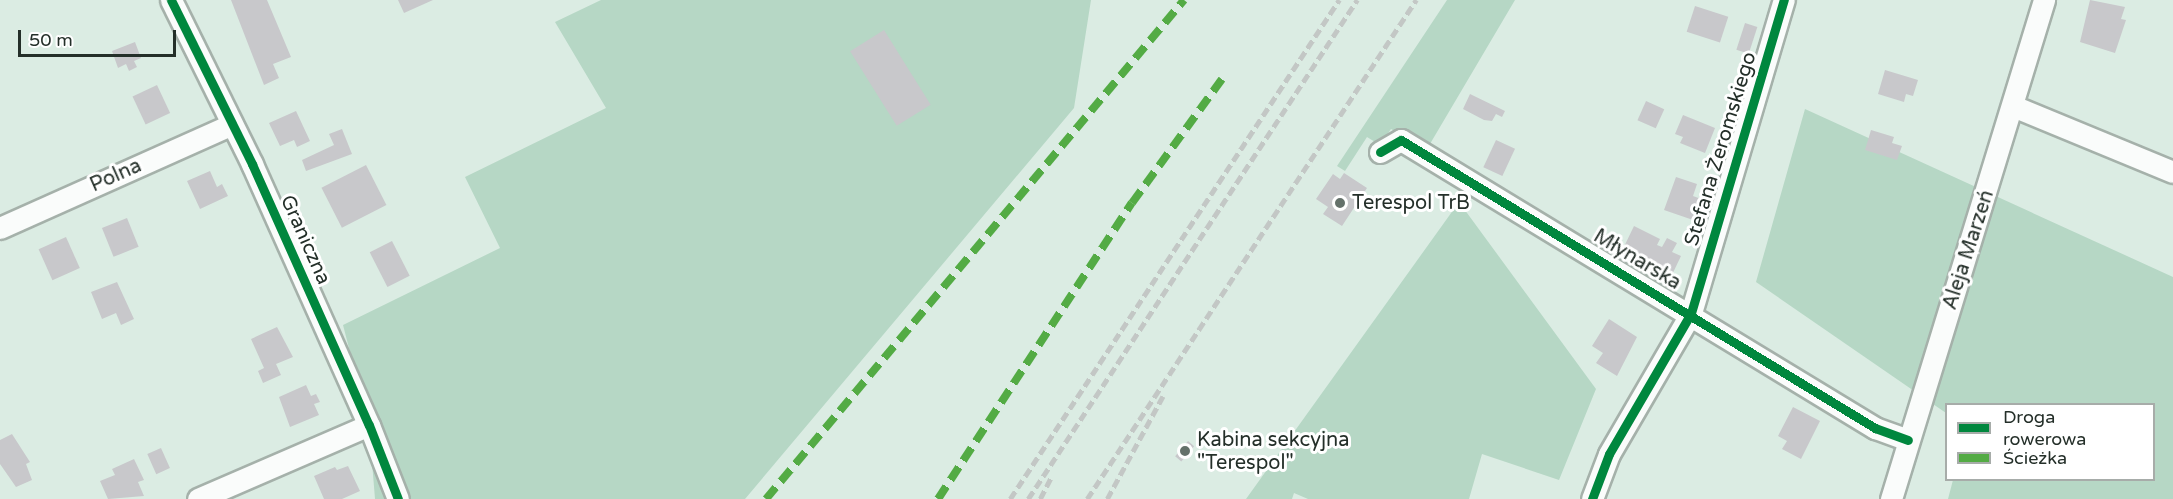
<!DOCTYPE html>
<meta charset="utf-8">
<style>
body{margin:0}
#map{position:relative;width:2173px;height:499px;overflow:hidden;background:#dbece3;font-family:"Varela Round",sans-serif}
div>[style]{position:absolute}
.green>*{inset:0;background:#b6d7c5}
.building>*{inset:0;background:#c8c8cb;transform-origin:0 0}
.roads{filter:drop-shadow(2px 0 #a5b1aa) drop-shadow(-2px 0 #a5b1aa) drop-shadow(0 2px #a5b1aa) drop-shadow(0 -2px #a5b1aa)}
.minor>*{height:21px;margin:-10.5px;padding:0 10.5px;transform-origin:10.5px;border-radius:10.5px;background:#fafcfb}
.rail>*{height:4.5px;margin-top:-2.25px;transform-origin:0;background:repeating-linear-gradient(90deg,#c3c7c5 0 9px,transparent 0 13.5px)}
.quiet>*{height:8px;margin-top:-4px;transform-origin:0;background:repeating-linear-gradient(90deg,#53ab44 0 15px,transparent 0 23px)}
.cycleway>*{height:9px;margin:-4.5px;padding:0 4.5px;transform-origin:4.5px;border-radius:4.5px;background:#00873e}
.dots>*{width:16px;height:16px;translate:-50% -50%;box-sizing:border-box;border:3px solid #fff;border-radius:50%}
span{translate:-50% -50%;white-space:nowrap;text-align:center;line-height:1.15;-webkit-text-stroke:6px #fff;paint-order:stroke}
.street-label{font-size:20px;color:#242f29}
.poi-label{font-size:20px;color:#242f29}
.left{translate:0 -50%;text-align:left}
.legend{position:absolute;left:1945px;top:403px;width:210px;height:78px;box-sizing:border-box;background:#fff;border:2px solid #a7aca9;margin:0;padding:8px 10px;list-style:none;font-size:18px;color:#242f29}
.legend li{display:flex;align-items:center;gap:12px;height:30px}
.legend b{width:30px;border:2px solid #a7aca9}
.scale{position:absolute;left:18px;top:30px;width:158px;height:27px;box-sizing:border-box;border:3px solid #242f29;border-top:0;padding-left:8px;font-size:18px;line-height:21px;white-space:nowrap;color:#242f29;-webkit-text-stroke:4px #fff;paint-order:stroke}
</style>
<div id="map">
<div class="green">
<div style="clip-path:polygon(601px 0,1091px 0,1074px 108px,745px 499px,375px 499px,369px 425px,343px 325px,500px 248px,465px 177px,606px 108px,555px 22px)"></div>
<div style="clip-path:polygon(1447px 0,1515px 0,1427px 149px,1391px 129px,1380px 145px,1367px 137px,1345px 171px,1337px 166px)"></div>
<div style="clip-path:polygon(1805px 109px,2173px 277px,2173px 499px,1948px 499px,1953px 480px,2154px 480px,2154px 404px,1946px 404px,1946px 413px,1756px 282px)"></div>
<div style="clip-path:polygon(1459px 202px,1596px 389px,1559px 480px,1482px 454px,1469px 499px,1308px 499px,1294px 493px,1292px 499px,1246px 499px)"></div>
</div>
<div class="building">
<div style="clip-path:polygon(231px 0,267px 0,291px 57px,273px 64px,279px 78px,264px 85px)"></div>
<div style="clip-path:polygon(398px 0,433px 0,404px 13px)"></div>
<div style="clip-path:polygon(2090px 0,2125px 7px,2121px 19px,2126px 20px,2115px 53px,2080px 42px)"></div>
<div style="left:1695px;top:6px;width:35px;height:27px;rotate:18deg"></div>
<div style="left:1745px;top:23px;width:13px;height:28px;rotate:18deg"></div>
<div style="left:884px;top:30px;width:88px;height:40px;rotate:58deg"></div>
<div style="clip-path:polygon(135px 42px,141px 58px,134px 61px,137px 67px,129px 71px,126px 64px,118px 68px,112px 51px)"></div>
<div style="clip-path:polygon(1885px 70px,1918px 80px,1913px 96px,1906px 94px,1904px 102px,1878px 94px)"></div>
<div style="left:157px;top:85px;width:31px;height:27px;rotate:65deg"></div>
<div style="clip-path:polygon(1470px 94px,1505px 111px,1502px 117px,1496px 114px,1492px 121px,1484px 120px,1463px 109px)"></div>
<div style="left:1646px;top:101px;width:20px;height:21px;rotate:24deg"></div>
<div style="clip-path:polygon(296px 111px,310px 141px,297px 147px,294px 140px,280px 146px,269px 123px)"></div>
<div style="clip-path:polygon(1683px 115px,1715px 128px,1705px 153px,1680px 143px,1683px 137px,1675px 134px)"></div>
<div style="clip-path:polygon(342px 129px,352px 154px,306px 171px,302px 160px,334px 145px,329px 134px)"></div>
<div style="clip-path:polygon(1871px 130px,1894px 137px,1892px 143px,1902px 146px,1897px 160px,1865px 150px)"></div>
<div style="left:1496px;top:140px;width:21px;height:30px;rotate:25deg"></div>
<div style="left:366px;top:165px;width:45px;height:50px;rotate:63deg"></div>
<div style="clip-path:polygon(210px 171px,217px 187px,222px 184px,228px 196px,200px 209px,187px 181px)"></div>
<div style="clip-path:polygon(1344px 173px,1367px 188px,1342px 226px,1323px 214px,1328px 207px,1316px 199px,1333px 174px,1340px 179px)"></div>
<div style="clip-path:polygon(1676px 177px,1697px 184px,1693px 196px,1704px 200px,1696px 221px,1664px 210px)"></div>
<div style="left:127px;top:218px;width:31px;height:27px;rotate:68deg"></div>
<div style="clip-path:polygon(1634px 226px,1660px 239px,1657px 245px,1662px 247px,1667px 238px,1677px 243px,1672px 252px,1681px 256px,1670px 279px,1620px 255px)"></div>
<div style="left:66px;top:237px;width:34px;height:30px;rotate:66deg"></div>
<div style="left:392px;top:241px;width:39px;height:25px;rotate:63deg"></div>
<div style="clip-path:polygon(117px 282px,134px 319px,121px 325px,116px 313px,102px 319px,91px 292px)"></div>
<div style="clip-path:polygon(1609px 319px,1637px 337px,1617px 376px,1596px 363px,1603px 353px,1592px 346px)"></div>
<div style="clip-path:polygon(277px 327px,293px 357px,276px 364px,281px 375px,263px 383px,258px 371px,264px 368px,251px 339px)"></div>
<div style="clip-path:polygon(306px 385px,311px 396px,316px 394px,320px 402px,314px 404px,319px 415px,290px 427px,279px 397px)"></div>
<div style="clip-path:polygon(1793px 407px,1820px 421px,1801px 459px,1782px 449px,1787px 441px,1778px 436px)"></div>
<div style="clip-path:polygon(12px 434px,30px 462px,26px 464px,32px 480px,16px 487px,0 464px,0 440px)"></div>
<div style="left:1188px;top:441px;width:8px;height:20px;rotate:40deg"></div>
<div style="left:161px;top:448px;width:22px;height:15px;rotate:66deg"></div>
<div style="clip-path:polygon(134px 459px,144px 480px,138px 482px,144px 496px,108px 499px,100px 481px,115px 475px,112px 469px)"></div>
<div style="clip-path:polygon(348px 466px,360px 491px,342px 499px,324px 499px,314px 476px,335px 467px,337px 470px)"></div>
</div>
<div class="roads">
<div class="minor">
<div style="left:171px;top:0;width:183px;rotate:63.7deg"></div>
<div style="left:252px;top:164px;width:286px;rotate:65.9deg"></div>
<div style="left:369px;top:425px;width:79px;rotate:68.6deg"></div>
<div style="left:2013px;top:106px;width:173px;rotate:22.4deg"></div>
<div style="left:1380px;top:152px;width:24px;rotate:-30deg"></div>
<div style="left:1401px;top:140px;width:555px;rotate:31.28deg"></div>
<div style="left:1875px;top:428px;width:35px;rotate:20deg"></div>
<div style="left:0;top:228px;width:254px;rotate:-24.1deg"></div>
<div style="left:198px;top:499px;width:186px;rotate:-23.4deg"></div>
<div style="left:1592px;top:499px;width:48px;rotate:-69.3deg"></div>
<div style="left:1609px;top:454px;width:163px;rotate:-59.8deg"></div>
<div style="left:1691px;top:313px;width:327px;rotate:-73.5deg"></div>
<div style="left:1891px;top:499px;width:522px;rotate:-72.95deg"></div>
</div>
</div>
<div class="rail">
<div style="left:1010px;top:499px;width:598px;rotate:-56.6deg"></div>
<div style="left:1028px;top:499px;width:598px;rotate:-56.6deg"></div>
<div style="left:1040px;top:499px;width:25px;rotate:-63deg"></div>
<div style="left:1087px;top:499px;width:598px;rotate:-56.6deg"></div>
<div style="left:1107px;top:499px;width:117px;rotate:-61.5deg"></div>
</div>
<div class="quiet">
<div style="left:766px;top:499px;width:651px;rotate:-50.05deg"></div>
<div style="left:938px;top:499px;width:354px;rotate:-56.8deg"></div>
<div style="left:1132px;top:203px;width:153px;rotate:-54deg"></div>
</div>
<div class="cycleway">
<div style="left:171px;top:0;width:183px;rotate:63.7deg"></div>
<div style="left:252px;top:164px;width:286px;rotate:65.9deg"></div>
<div style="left:369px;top:425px;width:79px;rotate:68.6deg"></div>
<div style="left:1380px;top:152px;width:24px;rotate:-30deg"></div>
<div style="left:1401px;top:140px;width:555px;rotate:31.28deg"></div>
<div style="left:1875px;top:428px;width:35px;rotate:20deg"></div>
<div style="left:1592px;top:499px;width:48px;rotate:-69.3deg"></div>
<div style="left:1609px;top:454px;width:163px;rotate:-59.8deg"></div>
<div style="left:1691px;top:313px;width:327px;rotate:-73.5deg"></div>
</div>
<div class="dots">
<div style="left:1340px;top:203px;background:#64716a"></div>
<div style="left:1185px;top:451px;background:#64716a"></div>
</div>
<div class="street-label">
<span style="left:1721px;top:149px;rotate:-73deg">Stefana Żeromskiego</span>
<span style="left:116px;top:176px;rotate:-24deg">Polna</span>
<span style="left:305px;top:240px;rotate:66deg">Graniczna</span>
<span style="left:1969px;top:250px;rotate:-72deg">Aleja Marzeń</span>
<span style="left:1637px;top:260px;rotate:31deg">Młynarska</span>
</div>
<div class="poi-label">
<span class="left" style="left:1352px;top:203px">Terespol TrB</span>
<span class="left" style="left:1197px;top:452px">Kabina sekcyjna<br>"Terespol"</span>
</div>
<ul class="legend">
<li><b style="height:8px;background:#00873e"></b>Droga rowerowa</li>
<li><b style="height:8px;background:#53ab44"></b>Ścieżka</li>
</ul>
<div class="scale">50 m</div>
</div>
